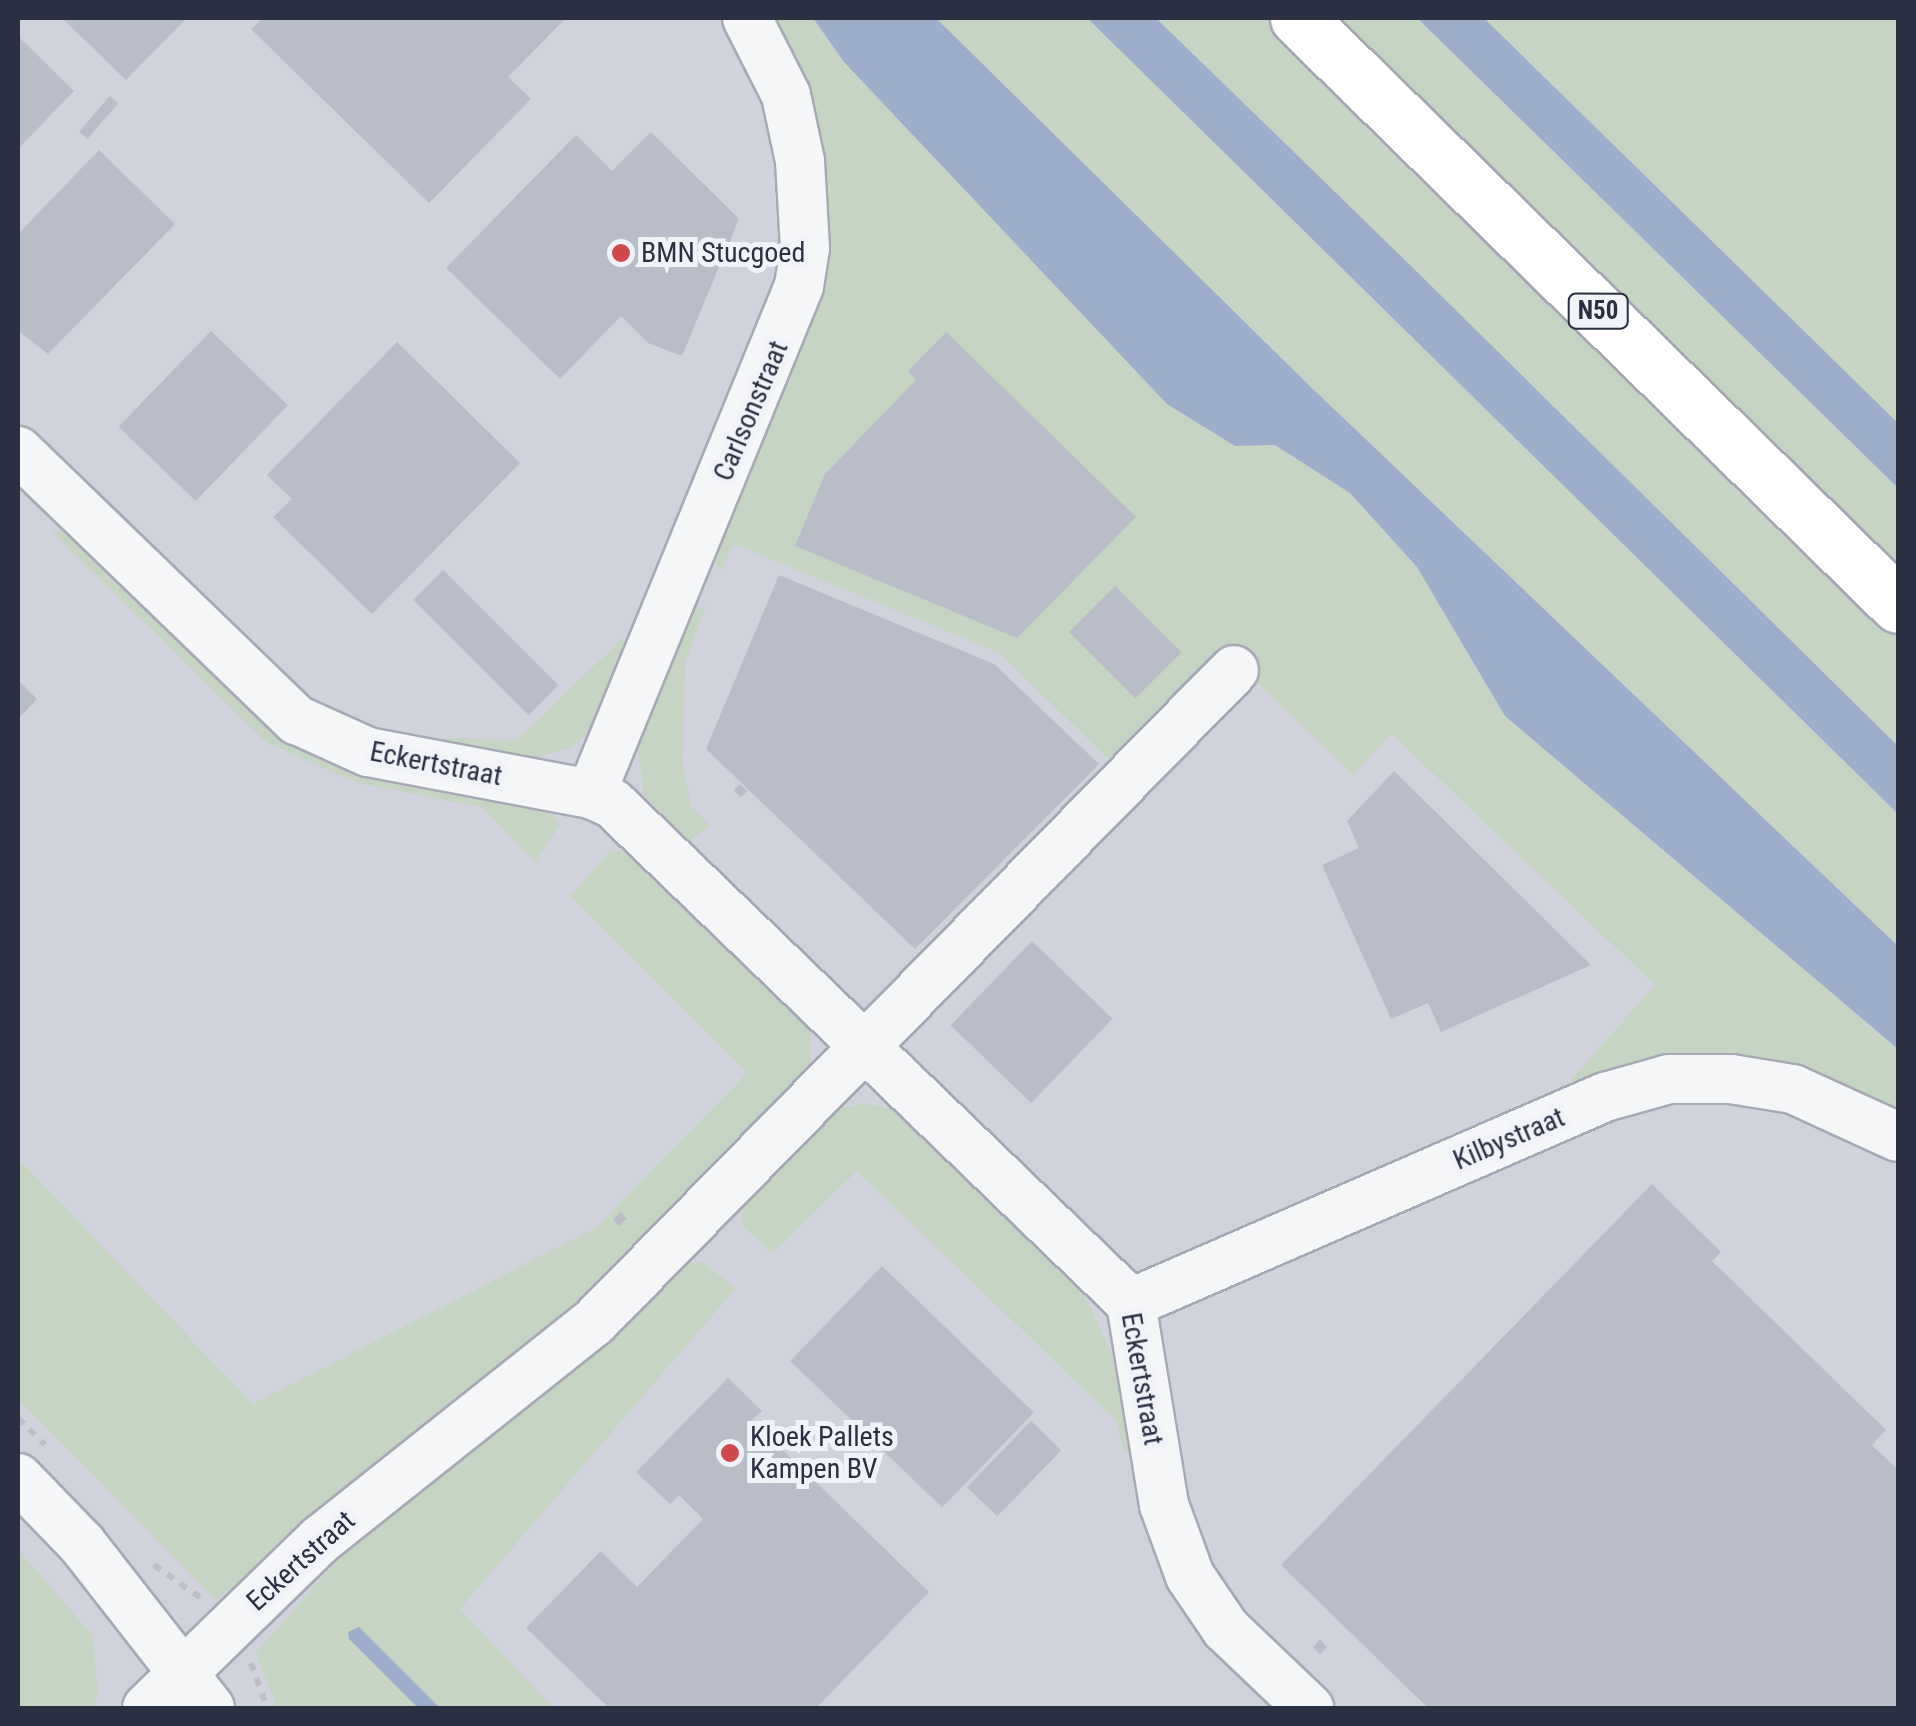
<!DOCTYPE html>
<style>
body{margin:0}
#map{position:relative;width:1916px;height:1726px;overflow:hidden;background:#e2e4ea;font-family:"Roboto Condensed",sans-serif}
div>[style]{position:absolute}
.built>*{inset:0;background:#d0d3dc}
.green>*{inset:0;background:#c5d4c3}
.water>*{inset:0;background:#9dadca}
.building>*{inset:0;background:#b9bdc7;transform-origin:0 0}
.path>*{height:6px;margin-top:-3px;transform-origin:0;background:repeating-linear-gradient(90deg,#bcbfc5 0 8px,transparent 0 16px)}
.roads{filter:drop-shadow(2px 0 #a7aab4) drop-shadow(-2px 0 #a7aab4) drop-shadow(0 2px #a7aab4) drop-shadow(0 -2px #a7aab4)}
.minor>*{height:48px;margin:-24px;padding:0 24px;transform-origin:24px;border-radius:24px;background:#f5f6f8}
.highway>*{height:55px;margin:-27.5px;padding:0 27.5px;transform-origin:27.5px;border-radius:27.5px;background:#fff}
.dots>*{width:28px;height:28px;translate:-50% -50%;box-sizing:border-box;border:5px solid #f2f3f8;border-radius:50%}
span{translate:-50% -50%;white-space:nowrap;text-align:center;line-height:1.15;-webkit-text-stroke:10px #f2f3f8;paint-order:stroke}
.shield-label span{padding:2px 8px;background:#f2f3f8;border:2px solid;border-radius:8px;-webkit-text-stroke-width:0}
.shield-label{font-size:25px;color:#2a3042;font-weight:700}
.poi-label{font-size:28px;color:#2a3042}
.left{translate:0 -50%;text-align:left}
.street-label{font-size:28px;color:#2a3042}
.frame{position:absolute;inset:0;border:20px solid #2a3042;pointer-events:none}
</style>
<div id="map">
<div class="built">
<div style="clip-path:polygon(18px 18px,890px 18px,1898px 1002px,1898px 1708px,18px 1708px)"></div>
</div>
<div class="green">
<div style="clip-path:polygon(769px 18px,813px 18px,844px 62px,1235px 446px,1275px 445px,1350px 493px,1417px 567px,1505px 716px,1898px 1049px,1898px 1114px,1575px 1088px,1571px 1080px,1655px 985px,1392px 734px,1353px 775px,1229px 655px,1117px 768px,1000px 653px,734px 544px,721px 570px,711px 557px,801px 338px)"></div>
<div style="clip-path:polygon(936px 18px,1087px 18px,1898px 814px,1898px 946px,1313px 389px)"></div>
<div style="clip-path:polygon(1156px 18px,1270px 18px,1523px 273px,1898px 635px,1898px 746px)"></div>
<div style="clip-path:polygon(1333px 18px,1417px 18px,1898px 488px,1898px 573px)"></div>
<div style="clip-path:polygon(1484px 18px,1898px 18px,1898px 423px,1808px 335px)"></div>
<div style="clip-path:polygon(76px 530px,268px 719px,548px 805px,560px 825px,535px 862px,481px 807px,358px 783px,266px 742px,52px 532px)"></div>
<div style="clip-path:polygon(705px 607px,685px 664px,683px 764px,691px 806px,710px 826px,687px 843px,644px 794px,637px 741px,689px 609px)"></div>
<div style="clip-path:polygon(623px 638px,627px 648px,597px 725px,572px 747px,521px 762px,443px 748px,444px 738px,517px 740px)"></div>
<div style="clip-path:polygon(611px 851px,642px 852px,811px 1025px,810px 1070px,595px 1296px,216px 1600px,18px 1399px,18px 1158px,253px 1404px,596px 1228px,747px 1073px,570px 896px)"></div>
<div style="clip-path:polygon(862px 1103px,901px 1110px,1080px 1286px,1113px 1355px,1133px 1445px,1125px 1454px,1117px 1421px,857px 1171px,773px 1253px,742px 1226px,744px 1197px,829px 1112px)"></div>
<div style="clip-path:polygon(702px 1262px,736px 1288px,460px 1609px,554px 1708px,440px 1708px,358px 1627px,349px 1640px,418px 1708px,277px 1708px,256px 1653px,368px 1526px,680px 1265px)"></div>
<div style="clip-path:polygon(18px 1549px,93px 1636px,98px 1693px,92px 1708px,18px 1708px)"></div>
</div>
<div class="water">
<div style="clip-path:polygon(813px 18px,936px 18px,1313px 389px,1898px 946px,1898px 1049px,1505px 716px,1417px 567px,1350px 493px,1275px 445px,1235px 446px,1167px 404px,844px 62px)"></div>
<div style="clip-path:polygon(1087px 18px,1156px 18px,1411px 266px,1898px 746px,1898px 814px)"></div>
<div style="clip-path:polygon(1417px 18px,1484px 18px,1898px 423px,1898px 488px)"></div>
<div style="clip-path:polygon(359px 1627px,440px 1708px,418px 1708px,349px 1639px,348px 1632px)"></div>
</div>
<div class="building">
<div style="clip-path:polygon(62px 18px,187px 18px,126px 80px)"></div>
<div style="clip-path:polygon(263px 18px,566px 18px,508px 77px,531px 99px,429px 203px,251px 29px)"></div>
<div style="clip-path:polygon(18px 36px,74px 91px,18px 149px)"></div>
<div style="left:110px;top:96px;width:11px;height:47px;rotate:41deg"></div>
<div style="clip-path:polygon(651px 132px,739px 219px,682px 356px,648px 343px,621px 316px,560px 379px,446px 268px,576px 135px,612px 171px)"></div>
<div style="clip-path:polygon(99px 150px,175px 224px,48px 354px,18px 331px,18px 234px)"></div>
<div style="left:211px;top:331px;width:107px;height:133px;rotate:44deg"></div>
<div style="clip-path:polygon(946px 332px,1136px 517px,1017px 638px,795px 546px,825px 474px,916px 380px,908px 371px)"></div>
<div style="clip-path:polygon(397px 342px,520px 463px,372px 614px,273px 517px,292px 499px,267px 475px)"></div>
<div style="left:443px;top:570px;width:163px;height:42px;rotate:45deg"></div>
<div style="clip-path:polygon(779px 575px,994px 664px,1099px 764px,915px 949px,706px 749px)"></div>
<div style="left:1115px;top:586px;width:94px;height:65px;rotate:45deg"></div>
<div style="clip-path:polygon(18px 680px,37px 699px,18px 719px)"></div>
<div style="clip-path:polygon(1394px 771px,1591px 965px,1441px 1032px,1428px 1003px,1391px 1019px,1322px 865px,1359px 848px,1347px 821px)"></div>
<div style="left:740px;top:784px;width:10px;height:9px;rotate:45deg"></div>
<div style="left:1032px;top:941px;width:112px;height:117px;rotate:44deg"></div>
<div style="clip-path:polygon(1652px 1184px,1721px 1252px,1712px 1261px,1886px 1430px,1872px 1445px,1898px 1470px,1898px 1708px,1428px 1708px,1281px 1565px)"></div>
<div style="left:621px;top:1212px;width:9px;height:11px;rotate:49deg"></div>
<div style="left:882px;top:1266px;width:211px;height:132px;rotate:44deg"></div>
<div style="clip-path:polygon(728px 1378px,762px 1411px,752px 1420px,929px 1592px,816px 1708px,609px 1708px,526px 1628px,601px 1551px,637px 1587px,703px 1519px,679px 1495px,670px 1504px,636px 1472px)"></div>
<div style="left:1031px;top:1421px;width:42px;height:92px;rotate:44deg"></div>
<div style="left:1320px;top:1640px;width:10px;height:10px;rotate:45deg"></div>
</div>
<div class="path">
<div style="left:18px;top:1418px;width:38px;rotate:45deg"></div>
<div style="left:154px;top:1565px;width:62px;rotate:35.2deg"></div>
<div style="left:251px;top:1663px;width:48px;rotate:70.4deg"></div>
</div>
<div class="roads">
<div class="minor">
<div style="left:18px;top:451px;width:388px;rotate:44deg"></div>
<div style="left:297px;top:720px;width:78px;rotate:24.3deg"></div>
<div style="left:368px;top:752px;width:227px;rotate:10.7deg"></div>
<div style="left:591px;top:794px;width:24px;rotate:24deg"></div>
<div style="left:613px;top:804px;width:719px;rotate:43.93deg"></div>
<div style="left:1131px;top:1303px;width:205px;rotate:80.7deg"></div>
<div style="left:1164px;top:1505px;width:76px;rotate:69.9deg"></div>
<div style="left:1190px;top:1576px;width:64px;rotate:55.8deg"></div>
<div style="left:1226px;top:1629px;width:115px;rotate:43.6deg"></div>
<div style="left:591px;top:794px;width:549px;rotate:-67.73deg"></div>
<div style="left:799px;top:286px;width:38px;rotate:-81deg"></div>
<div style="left:805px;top:248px;width:87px;rotate:-93.3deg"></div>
<div style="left:800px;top:161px;width:67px;rotate:-102deg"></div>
<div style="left:786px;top:95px;width:86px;rotate:-116.9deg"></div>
<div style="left:1131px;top:1303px;width:517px;rotate:-23.49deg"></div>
<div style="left:1605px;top:1097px;width:66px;rotate:-15.7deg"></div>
<div style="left:1669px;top:1079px;width:62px"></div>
<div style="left:1731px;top:1079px;width:63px;rotate:9.2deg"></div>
<div style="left:1793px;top:1089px;width:115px;rotate:24.6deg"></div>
<div style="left:18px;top:1478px;width:92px;rotate:45.9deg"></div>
<div style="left:82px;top:1544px;width:208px;rotate:52deg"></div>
<div style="left:147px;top:1708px;width:243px;rotate:-44.2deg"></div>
<div style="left:321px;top:1539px;width:350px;rotate:-38.5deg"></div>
<div style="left:595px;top:1321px;width:912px;rotate:-45.53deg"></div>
</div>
<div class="highway">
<div style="left:1298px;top:18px;width:839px;rotate:44.37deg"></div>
</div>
</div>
<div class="dots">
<div style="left:621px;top:253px;background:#ce484c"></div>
<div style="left:730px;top:1453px;background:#ce484c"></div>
</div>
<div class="shield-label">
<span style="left:1598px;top:311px">N50</span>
</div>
<div class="poi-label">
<span class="left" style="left:641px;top:253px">BMN Stucgoed</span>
<span class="left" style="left:750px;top:1453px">Kloek Pallets<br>Kampen BV</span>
</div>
<div class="street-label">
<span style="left:751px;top:411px;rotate:-67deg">Carlsonstraat</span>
<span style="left:436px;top:764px;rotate:11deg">Eckertstraat</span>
<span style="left:1509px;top:1139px;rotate:-23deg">Kilbystraat</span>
<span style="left:1142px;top:1379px;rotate:80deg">Eckertstraat</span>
<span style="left:301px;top:1561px;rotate:-42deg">Eckertstraat</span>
</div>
<div class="frame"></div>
</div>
